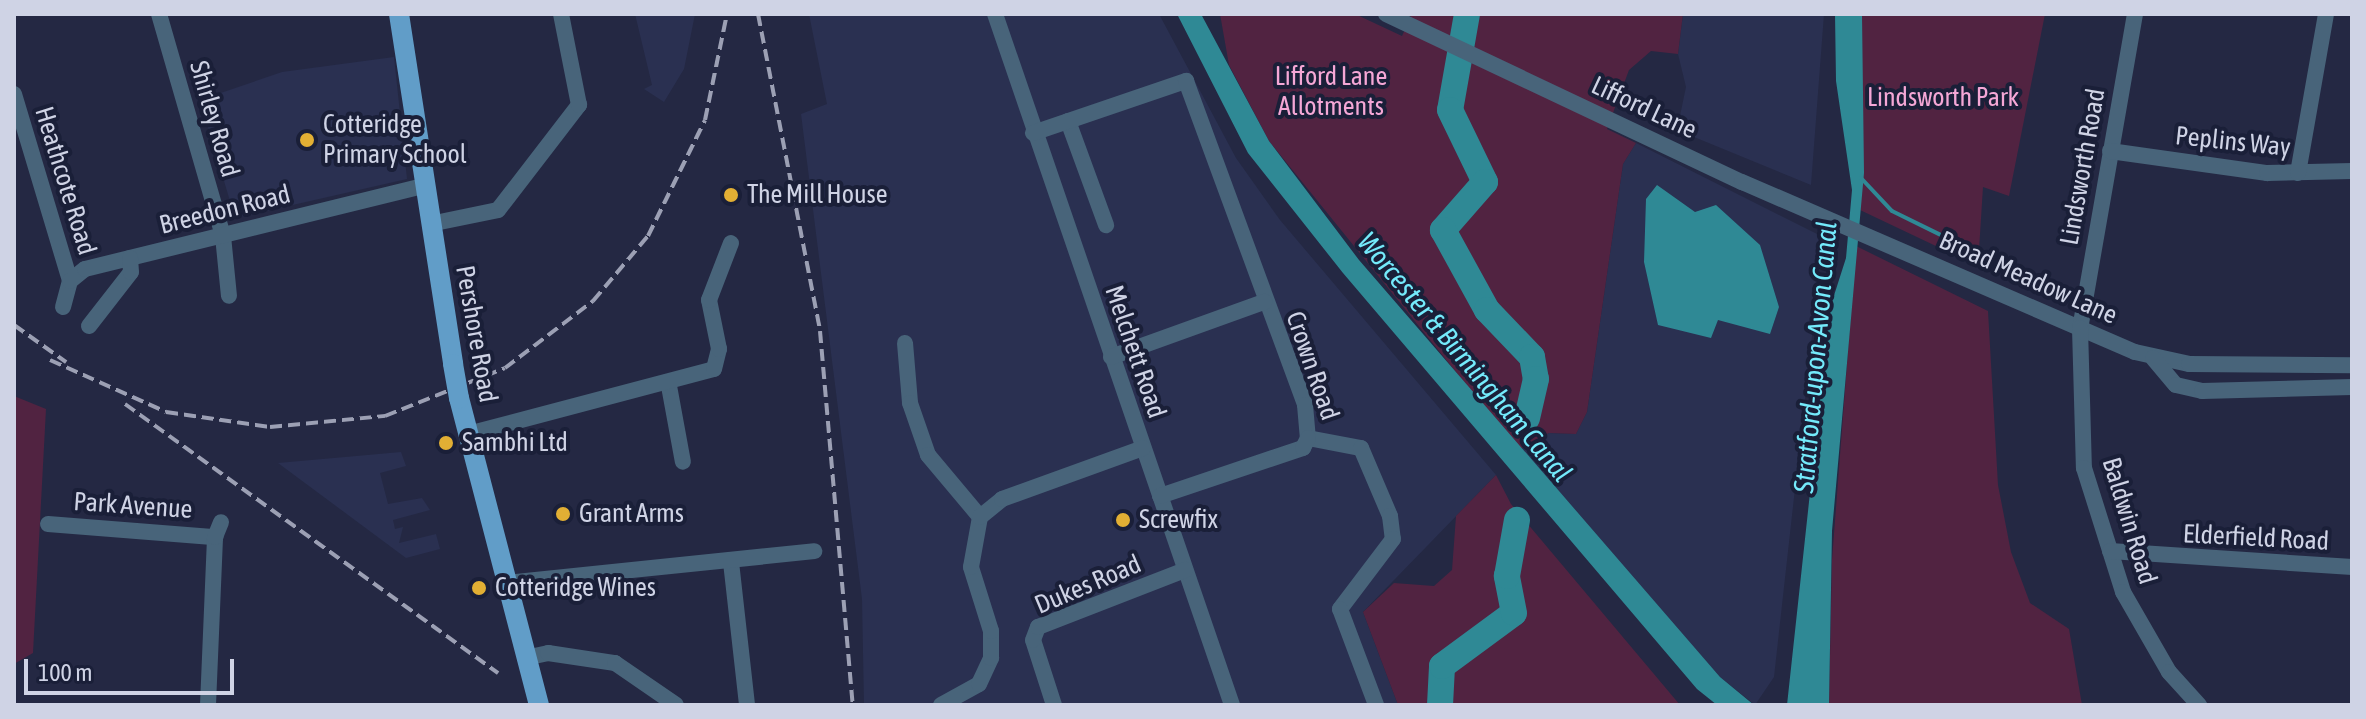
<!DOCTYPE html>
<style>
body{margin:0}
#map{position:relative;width:2366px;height:719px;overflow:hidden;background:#242843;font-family:"Asap Condensed",sans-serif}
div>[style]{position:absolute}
.built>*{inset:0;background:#2a3051}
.green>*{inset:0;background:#512341}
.water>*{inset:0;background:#2f8995}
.stream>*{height:4px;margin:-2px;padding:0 2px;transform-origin:2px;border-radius:2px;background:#2f8995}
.river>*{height:26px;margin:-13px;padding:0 13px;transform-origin:13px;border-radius:13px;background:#2f8995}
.minor>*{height:16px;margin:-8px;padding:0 8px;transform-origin:8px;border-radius:8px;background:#48647a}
.major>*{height:20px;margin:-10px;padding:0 10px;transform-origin:10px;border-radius:10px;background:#619dc8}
.rail>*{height:4px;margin-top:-2px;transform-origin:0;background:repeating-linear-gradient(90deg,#9ca0b4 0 12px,transparent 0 18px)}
.major-bridge>*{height:20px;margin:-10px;padding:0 10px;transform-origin:10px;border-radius:10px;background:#619dc8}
.dots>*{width:22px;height:22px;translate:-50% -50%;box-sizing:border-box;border:4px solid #1a1f38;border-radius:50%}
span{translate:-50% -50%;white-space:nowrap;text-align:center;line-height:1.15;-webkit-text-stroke:8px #1a1f38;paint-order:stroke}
.park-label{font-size:26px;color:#f5a7d6}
.street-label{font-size:26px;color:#cfd3e5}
.poi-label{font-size:26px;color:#cfd3e5}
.left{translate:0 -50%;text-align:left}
.water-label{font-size:28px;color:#74eafb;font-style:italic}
.frame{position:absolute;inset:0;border:16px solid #cfd3e5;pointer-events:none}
.scale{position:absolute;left:24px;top:659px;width:210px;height:36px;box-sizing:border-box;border:4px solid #cfd3e5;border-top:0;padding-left:10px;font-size:24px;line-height:28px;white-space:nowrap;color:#cfd3e5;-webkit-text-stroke:6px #1a1f38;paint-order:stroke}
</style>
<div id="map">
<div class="built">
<div style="clip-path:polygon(635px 14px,695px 14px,684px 69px,664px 102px,644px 89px,652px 85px)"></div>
<div style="clip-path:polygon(809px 14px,1159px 14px,1236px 158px,1280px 220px,1496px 475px,1363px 612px,1398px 705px,864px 705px,862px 599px,801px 114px,827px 104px)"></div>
<div style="clip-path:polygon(1683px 14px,1824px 14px,1811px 185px,1677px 130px,1686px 87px,1678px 54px)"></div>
<div style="clip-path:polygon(394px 57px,407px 179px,235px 218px,200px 100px,282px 72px)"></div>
<div style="clip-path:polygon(1636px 143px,1823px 237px,1774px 677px,1755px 705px,1720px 677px,1519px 450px,1549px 433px,1576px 434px,1587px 412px,1623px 164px)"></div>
<div style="clip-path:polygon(401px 452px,406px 466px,380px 473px,388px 504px,422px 498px,430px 510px,393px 520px,395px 529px,403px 527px,399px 543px,436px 534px,440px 549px,406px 558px,278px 463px)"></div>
</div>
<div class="green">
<div style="clip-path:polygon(1220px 14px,1355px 14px,1402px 36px,1412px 14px,1683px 14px,1678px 54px,1651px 51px,1629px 70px,1607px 129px,1636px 143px,1623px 164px,1587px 412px,1576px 434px,1549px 433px,1519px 450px,1269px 141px,1229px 65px)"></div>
<div style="clip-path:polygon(1862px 14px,2045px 14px,2009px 196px,1983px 187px,1978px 266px,1860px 210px)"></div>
<div style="clip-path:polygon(1856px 246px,1988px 311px,1998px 485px,2011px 552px,2030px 603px,2069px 629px,2082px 705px,1829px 705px,1832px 560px)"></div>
<div style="clip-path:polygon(14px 396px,46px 409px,33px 653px,14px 664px)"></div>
<div style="clip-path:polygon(1496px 475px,1511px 504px,1680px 705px,1398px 705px,1363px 612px,1394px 583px,1434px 586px,1452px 570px,1456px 516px)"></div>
</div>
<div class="water">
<div style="clip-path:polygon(1177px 14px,1201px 14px,1269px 141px,1359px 260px,1720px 677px,1754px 705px,1717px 705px,1697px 689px,1343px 273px,1248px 153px)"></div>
<div style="clip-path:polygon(1835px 14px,1862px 14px,1864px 173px,1832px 531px,1829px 705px,1787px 705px,1830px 308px,1846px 258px,1852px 190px,1836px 81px)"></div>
<div style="clip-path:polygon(1657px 185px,1695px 212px,1716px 205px,1760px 245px,1779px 307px,1770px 334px,1718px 320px,1711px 338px,1658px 325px,1644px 262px,1646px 199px)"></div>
</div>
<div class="stream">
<div style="left:1861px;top:178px;width:45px;rotate:46.8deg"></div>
<div style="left:1892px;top:211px;width:70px;rotate:26.2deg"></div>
</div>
<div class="river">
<div style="left:1467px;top:14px;width:97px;rotate:100deg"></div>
<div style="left:1450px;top:110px;width:80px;rotate:64.1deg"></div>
<div style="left:1485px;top:182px;width:64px;rotate:131.2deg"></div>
<div style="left:1443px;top:230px;width:91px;rotate:61.2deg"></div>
<div style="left:1487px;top:310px;width:65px;rotate:46.2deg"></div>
<div style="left:1532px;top:357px;width:22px;rotate:80deg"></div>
<div style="left:1536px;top:379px;width:40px;rotate:103deg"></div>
<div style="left:1440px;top:705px;width:39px;rotate:-87deg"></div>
<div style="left:1442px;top:666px;width:89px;rotate:-36.4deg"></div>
<div style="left:1514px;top:613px;width:38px;rotate:-101deg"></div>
<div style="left:1507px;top:576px;width:57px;rotate:-79.9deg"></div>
</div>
<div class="minor">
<div style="left:159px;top:14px;width:231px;rotate:73.9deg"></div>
<div style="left:223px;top:236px;width:60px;rotate:84.3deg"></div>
<div style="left:995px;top:14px;width:731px;rotate:71.07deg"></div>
<div style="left:1386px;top:14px;width:394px;rotate:25.3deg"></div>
<div style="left:1742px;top:182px;width:428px;rotate:23.4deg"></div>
<div style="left:2135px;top:352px;width:55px;rotate:12.5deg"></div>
<div style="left:2189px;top:364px;width:163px;rotate:0.4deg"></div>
<div style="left:2135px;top:14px;width:319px;rotate:99.9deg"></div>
<div style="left:2080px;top:328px;width:140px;rotate:88.4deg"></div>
<div style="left:2084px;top:468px;width:130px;rotate:72.5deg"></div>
<div style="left:2123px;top:592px;width:92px;rotate:60.1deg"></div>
<div style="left:2169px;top:672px;width:45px;rotate:47.7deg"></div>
<div style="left:14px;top:94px;width:195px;rotate:73.3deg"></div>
<div style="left:1068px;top:121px;width:111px;rotate:69.9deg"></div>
<div style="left:1033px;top:133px;width:162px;rotate:-18.8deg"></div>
<div style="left:1186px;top:81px;width:345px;rotate:69.8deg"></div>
<div style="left:1305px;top:405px;width:33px;rotate:85deg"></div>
<div style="left:1308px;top:438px;width:54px;rotate:10.7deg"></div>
<div style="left:1361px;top:448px;width:74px;rotate:66.9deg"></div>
<div style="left:1390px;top:516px;width:23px;rotate:83deg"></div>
<div style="left:1393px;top:539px;width:88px;rotate:127.1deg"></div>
<div style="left:1340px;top:609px;width:103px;rotate:69.4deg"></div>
<div style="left:2110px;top:151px;width:159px;rotate:8deg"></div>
<div style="left:2267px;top:173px;width:85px;rotate:-1.3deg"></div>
<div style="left:2298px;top:173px;width:161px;rotate:-80deg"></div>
<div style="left:430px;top:224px;width:69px;rotate:-11.6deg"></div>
<div style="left:498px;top:210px;width:133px;rotate:-52.4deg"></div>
<div style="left:579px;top:105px;width:93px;rotate:-101.2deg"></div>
<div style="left:63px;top:307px;width:27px;rotate:-75deg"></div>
<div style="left:70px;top:281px;width:19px;rotate:-39deg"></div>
<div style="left:85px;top:269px;width:347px;rotate:-13.8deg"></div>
<div style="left:89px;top:326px;width:68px;rotate:-52.1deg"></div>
<div style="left:131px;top:272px;width:14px;rotate:-94deg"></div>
<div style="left:905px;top:343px;width:60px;rotate:85.2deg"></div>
<div style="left:910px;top:403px;width:55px;rotate:70.9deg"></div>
<div style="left:928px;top:455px;width:81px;rotate:50deg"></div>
<div style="left:1111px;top:357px;width:163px;rotate:-19.8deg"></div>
<div style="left:2153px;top:358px;width:35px;rotate:50deg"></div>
<div style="left:2176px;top:385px;width:27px;rotate:13deg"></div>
<div style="left:2202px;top:391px;width:150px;rotate:-1.5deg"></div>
<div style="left:669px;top:386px;width:77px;rotate:79.6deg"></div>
<div style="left:468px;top:434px;width:254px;rotate:-14.8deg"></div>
<div style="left:714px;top:369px;width:21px;rotate:-76deg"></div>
<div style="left:719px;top:349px;width:50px;rotate:-101.5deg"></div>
<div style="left:709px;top:300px;width:61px;rotate:-68.9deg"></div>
<div style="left:1160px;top:496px;width:151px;rotate:-18.6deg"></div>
<div style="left:1303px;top:448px;width:11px;rotate:-63deg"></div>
<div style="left:48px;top:524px;width:168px;rotate:4.5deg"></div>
<div style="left:2110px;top:551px;width:243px;rotate:3.8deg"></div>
<div style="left:731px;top:562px;width:144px;rotate:83.6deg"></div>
<div style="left:506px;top:583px;width:310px;rotate:-5.9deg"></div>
<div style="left:525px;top:658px;width:24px;rotate:-12deg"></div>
<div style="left:548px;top:653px;width:68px;rotate:8.5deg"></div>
<div style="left:615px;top:663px;width:74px;rotate:34.5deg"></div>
<div style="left:208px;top:705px;width:168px;rotate:-87.6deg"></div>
<div style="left:215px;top:537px;width:16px;rotate:-68deg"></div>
<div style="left:941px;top:705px;width:43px;rotate:-28.9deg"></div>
<div style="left:979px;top:684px;width:29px;rotate:-65deg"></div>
<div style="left:991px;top:658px;width:27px;rotate:-90deg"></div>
<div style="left:991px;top:631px;width:67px;rotate:-107.4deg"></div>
<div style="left:971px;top:567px;width:51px;rotate:-79.8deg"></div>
<div style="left:980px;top:517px;width:28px;rotate:-39deg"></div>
<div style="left:1002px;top:499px;width:150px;rotate:-19.9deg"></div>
<div style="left:1054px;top:705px;width:68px;rotate:-107.9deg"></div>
<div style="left:1033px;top:640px;width:14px;rotate:-69deg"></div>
<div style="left:1038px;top:627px;width:158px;rotate:-21.2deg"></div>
</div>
<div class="major">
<div style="left:399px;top:14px;width:354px;rotate:81.2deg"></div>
<div style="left:459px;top:398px;width:317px;rotate:75.4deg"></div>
</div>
<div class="rail">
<div style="left:758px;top:14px;width:323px;rotate:78.9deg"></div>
<div style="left:820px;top:331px;width:375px;rotate:85deg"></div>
<div style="left:14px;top:325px;width:64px;rotate:35.4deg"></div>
<div style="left:50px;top:360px;width:127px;rotate:24.1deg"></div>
<div style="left:166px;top:412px;width:105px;rotate:8.2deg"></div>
<div style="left:270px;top:427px;width:116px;rotate:-5.5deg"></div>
<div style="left:385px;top:416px;width:129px;rotate:-21.8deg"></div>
<div style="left:505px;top:368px;width:111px;rotate:-37.3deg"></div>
<div style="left:593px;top:301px;width:85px;rotate:-49.8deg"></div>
<div style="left:648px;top:236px;width:129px;rotate:-63.8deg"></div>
<div style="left:705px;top:120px;width:108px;rotate:-78.3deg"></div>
<div style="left:125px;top:404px;width:460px;rotate:35.8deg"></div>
</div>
<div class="major-bridge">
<div style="left:453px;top:364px;width:35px;rotate:80deg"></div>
</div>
<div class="dots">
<div style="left:307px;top:140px;background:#e2af34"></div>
<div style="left:731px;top:195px;background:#e2af34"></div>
<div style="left:446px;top:443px;background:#e2af34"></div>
<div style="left:563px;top:514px;background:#e2af34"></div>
<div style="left:1123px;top:520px;background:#e2af34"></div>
<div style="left:479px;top:588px;background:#e2af34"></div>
</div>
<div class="park-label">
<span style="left:1331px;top:92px">Lifford Lane<br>Allotments</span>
<span style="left:1943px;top:98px">Lindsworth Park</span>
</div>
<div class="street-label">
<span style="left:1644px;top:108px;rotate:25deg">Lifford Lane</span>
<span style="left:214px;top:119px;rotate:74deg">Shirley Road</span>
<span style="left:2233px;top:142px;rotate:6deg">Peplins Way</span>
<span style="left:2083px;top:167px;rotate:-80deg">Lindsworth Road</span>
<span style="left:65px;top:181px;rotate:73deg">Heathcote Road</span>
<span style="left:225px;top:210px;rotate:-14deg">Breedon Road</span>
<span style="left:2028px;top:278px;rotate:24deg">Broad Meadow Lane</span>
<span style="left:476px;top:334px;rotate:80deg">Pershore Road</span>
<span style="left:1135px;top:352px;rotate:71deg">Melchett Road</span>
<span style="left:1312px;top:366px;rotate:71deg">Crown Road</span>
<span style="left:133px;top:506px;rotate:4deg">Park Avenue</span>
<span style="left:2129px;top:521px;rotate:73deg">Baldwin Road</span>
<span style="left:2256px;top:538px;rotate:3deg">Elderfield Road</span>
<span style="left:1088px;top:585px;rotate:-23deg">Dukes Road</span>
</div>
<div class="poi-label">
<span class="left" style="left:323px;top:140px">Cotteridge<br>Primary School</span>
<span class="left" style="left:747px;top:195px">The Mill House</span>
<span class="left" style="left:462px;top:443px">Sambhi Ltd</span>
<span class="left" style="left:579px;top:514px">Grant Arms</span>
<span class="left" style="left:1139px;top:520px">Screwfix</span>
<span class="left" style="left:495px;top:588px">Cotteridge Wines</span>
</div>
<div class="water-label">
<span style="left:1465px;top:357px;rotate:50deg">Worcester &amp; Birmingham Canal</span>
<span style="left:1815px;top:357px;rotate:-85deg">Stratford-upon-Avon Canal</span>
</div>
<div class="frame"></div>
<div class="scale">100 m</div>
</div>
